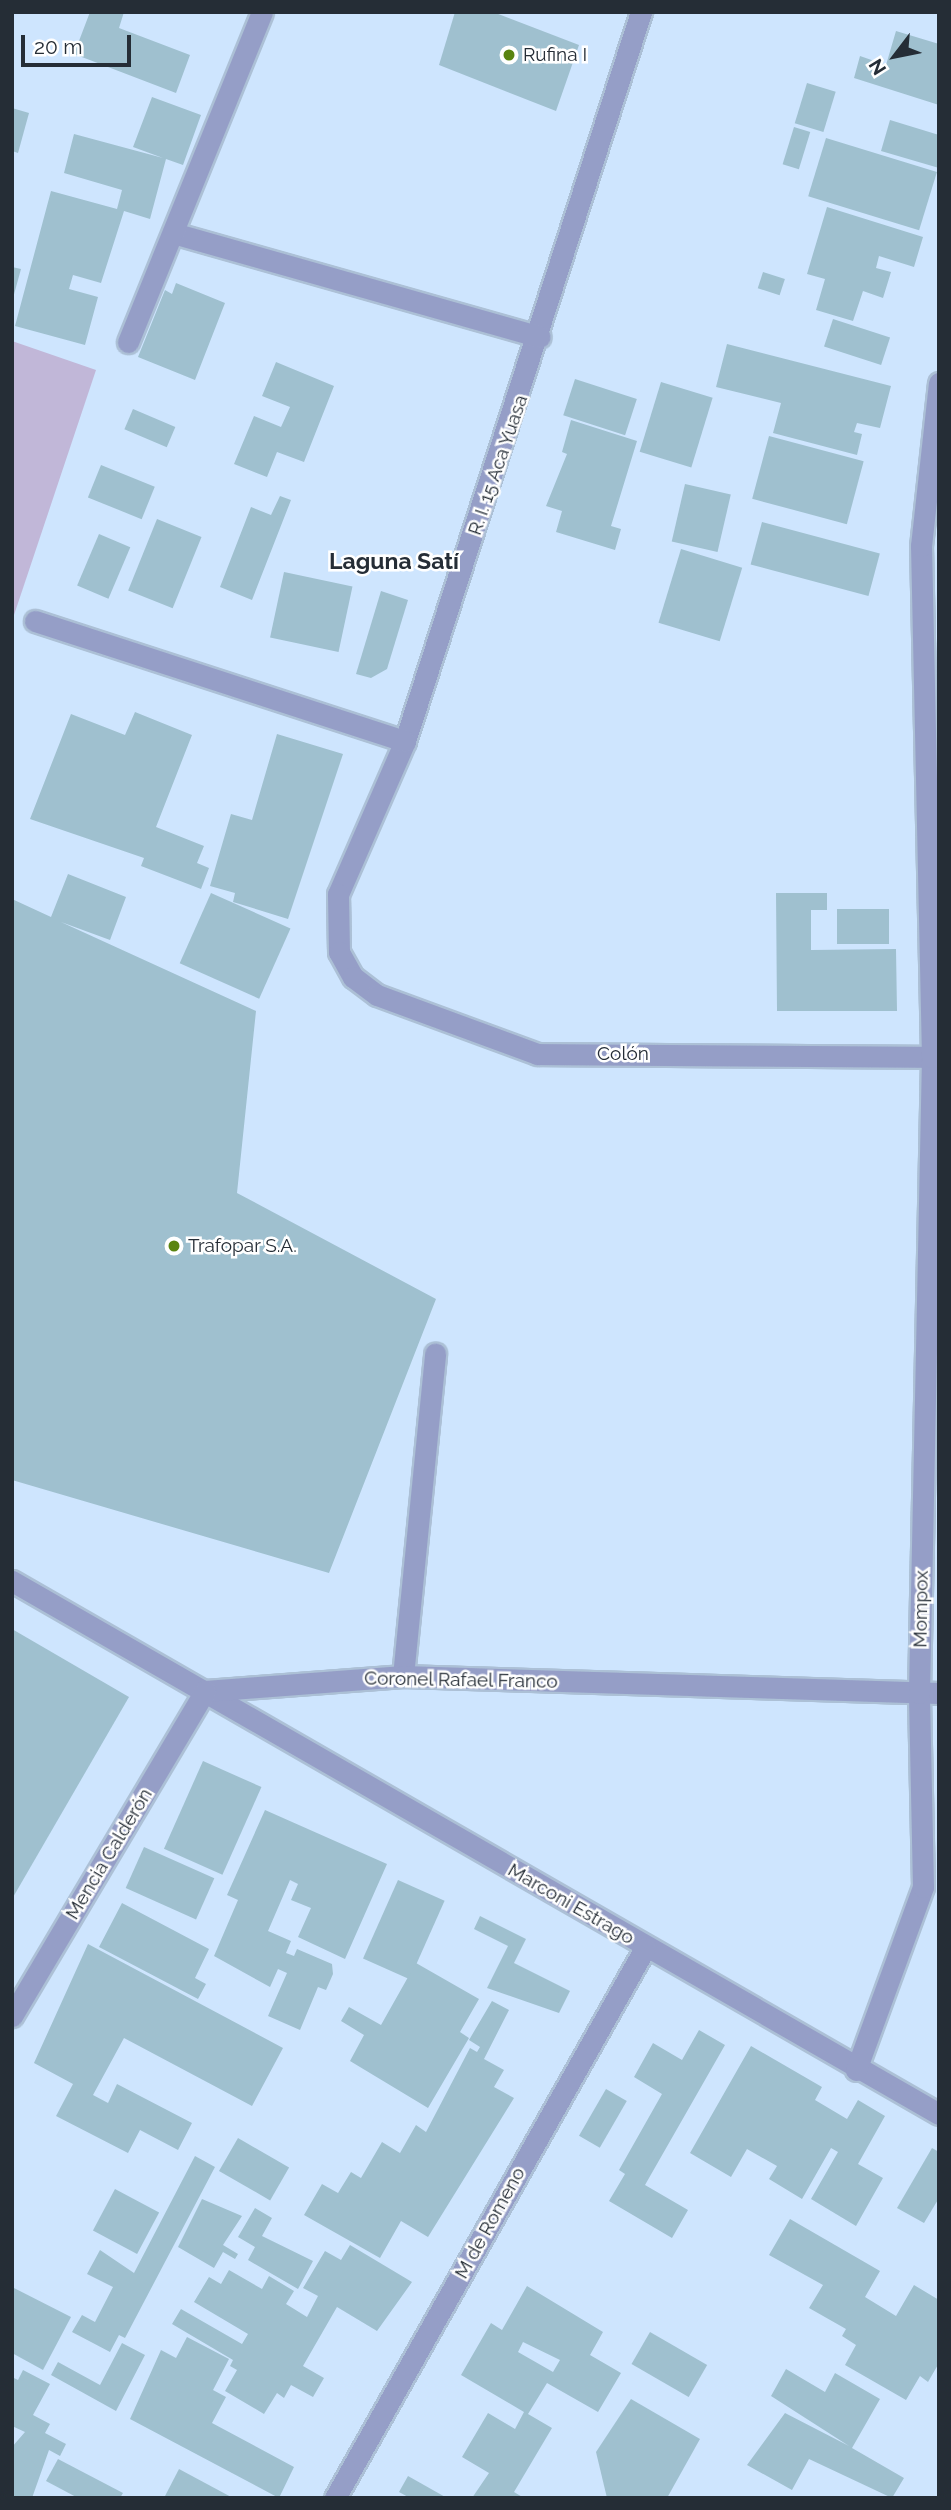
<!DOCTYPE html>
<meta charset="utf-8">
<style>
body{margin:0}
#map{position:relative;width:951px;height:2510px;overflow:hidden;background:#cee5fe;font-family:Raleway,sans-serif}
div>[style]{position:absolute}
.green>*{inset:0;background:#c1b7d8}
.building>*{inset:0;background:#9fc0cf;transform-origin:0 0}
.roads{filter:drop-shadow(2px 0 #acc0d6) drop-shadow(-2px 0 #acc0d6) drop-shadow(0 2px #acc0d6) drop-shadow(0 -2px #acc0d6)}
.minor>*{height:21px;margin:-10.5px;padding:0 10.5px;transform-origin:10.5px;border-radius:10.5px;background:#959ec7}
.dots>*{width:19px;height:19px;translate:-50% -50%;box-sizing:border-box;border:4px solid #fff;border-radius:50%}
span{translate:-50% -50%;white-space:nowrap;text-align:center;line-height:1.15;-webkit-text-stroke:5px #fff;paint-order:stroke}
.poi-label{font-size:19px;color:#252d36}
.left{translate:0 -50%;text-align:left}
.street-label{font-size:19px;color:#252d36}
.quarter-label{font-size:23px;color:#252d36;font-weight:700}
.frame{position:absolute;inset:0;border:14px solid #252d36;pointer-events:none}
.north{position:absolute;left:860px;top:21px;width:70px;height:70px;-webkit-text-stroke:5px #fff;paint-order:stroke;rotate:238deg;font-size:19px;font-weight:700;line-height:28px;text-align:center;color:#252d36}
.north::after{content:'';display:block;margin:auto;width:24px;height:32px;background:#252d36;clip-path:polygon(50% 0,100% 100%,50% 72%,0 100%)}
.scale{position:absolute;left:21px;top:35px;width:110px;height:32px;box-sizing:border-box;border:4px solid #252d36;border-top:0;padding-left:9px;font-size:21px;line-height:24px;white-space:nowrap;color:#252d36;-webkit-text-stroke:5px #fff;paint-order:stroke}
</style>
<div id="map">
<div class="green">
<div style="clip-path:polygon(12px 341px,96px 370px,12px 621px)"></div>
</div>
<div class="building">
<div style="clip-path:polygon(90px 12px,124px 12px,119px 28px,190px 55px,176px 93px,74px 54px)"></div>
<div style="clip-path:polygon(455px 12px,493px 12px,579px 45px,556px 111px,439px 65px)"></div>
<div style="clip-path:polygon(896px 31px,939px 44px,939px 105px,854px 78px,860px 56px,886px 65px)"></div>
<div style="left:807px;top:83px;width:30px;height:42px;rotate:17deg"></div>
<div style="clip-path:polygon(152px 97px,201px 115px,183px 165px,166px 159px,150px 219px,124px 211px,101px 283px,73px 275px,69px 289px,98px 297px,85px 345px,15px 326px,51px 191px,117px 209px,122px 190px,64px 173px,74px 134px,163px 158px,133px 147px)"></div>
<div style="clip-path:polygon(12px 108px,29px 113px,18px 153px,12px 151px)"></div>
<div style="clip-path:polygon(890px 120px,939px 135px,939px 168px,881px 151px)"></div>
<div style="left:794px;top:127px;width:17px;height:39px;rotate:17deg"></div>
<div style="left:826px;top:138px;width:116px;height:61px;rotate:17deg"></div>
<div style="clip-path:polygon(827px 207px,923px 237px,914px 267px,879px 256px,876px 268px,891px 272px,883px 298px,863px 291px,853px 321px,816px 310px,825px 279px,807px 274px)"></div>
<div style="clip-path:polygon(12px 267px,21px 269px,13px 298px,12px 298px)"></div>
<div style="left:763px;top:272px;width:23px;height:17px;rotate:18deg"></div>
<div style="clip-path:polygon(176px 283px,225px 303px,195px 380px,138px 357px,165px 290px,172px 294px)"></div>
<div style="left:833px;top:319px;width:60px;height:29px;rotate:18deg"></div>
<div style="clip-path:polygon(727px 344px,891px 386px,880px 428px,857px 423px,854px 432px,862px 434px,857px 455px,773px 433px,781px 403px,716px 387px)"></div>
<div style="clip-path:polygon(276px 362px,334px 386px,304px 462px,277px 452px,267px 477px,234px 464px,254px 416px,281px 427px,290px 407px,262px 396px)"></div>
<div style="left:575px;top:379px;width:65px;height:38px;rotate:18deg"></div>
<div style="left:661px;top:382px;width:54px;height:73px;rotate:17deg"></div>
<div style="left:133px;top:409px;width:46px;height:22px;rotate:23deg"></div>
<div style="clip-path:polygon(571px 420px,637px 441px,611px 526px,621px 529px,615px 550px,556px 532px,562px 511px,546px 506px,567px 454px,562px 452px)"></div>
<div style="left:769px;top:436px;width:98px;height:65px;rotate:15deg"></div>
<div style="left:101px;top:465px;width:58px;height:35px;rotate:22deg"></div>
<div style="left:685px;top:484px;width:47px;height:59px;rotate:13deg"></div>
<div style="clip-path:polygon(280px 496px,291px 500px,252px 600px,220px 587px,251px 507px,271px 515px)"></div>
<div style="left:157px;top:519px;width:48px;height:77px;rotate:22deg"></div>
<div style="left:762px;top:522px;width:122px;height:44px;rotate:15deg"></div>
<div style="left:99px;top:534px;width:34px;height:56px;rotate:23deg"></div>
<div style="left:681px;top:549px;width:64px;height:77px;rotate:17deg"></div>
<div style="left:284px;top:572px;width:70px;height:67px;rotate:12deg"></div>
<div style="clip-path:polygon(381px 591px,408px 600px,387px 669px,371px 678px,356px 674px)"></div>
<div style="clip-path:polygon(135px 712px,192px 735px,156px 827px,204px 846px,197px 863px,209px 868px,201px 889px,141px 866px,144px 858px,30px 819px,71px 714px,125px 735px)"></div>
<div style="clip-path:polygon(277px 734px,343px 754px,288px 919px,233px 902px,235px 893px,210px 886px,231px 814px,252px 820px)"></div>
<div style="clip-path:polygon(68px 874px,126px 897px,110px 940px,61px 922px,256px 1011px,237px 1193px,436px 1299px,329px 1573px,12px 1480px,12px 899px,51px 917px)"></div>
<div style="left:211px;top:893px;width:87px;height:77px;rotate:24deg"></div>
<div style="clip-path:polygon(776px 893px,827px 893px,827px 910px,811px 910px,811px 950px,896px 949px,897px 1011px,777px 1011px)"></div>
<div style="left:837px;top:909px;width:52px;height:35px"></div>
<div style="clip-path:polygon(12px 1629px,129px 1697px,12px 1899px)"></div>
<div style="left:203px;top:1761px;width:64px;height:96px;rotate:24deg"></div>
<div style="clip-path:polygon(265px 1810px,387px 1864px,345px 1959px,298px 1937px,311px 1908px,291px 1900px,298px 1884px,290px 1880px,268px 1931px,291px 1941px,286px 1953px,294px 1956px,297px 1949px,332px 1964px,333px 1974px,326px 1990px,318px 1987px,300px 2030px,268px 2016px,287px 1973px,278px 1969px,270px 1987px,214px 1956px,238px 1900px,227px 1895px)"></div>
<div style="left:144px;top:1847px;width:77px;height:45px;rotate:24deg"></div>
<div style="left:398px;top:1880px;width:51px;height:86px;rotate:24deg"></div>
<div style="clip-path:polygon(122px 1903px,209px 1949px,195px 1978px,206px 1984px,198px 1999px,99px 1947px)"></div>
<div style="clip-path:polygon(480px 1916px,526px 1939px,514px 1963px,570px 1991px,559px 2013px,487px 1988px,508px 1946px,474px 1929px)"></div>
<div style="clip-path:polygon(88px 1944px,283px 2048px,252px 2106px,124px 2038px,93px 2095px,108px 2103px,117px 2084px,192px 2123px,178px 2150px,140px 2130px,128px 2153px,56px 2116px,73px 2084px,34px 2063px)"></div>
<div style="clip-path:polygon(416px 1963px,479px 1999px,460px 2032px,469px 2038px,428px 2108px,350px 2061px,364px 2035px,341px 2021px,349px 2007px,381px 2025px)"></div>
<div style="clip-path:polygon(492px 2001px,509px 2010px,484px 2059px,504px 2070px,494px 2087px,514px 2098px,428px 2237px,401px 2221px,380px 2258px,304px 2215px,322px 2184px,338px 2193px,351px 2172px,361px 2178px,382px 2142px,400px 2153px,416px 2125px,426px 2132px,470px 2048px,477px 2052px,480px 2047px,469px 2040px)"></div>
<div style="clip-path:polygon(699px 2030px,725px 2045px,645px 2185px,688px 2210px,672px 2238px,609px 2201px,625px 2174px,619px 2170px,662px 2094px,634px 2077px,653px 2043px,682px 2060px)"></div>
<div style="clip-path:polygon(751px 2046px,822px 2087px,815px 2100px,847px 2119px,858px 2100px,885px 2116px,858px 2164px,883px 2178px,856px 2226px,811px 2199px,838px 2152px,831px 2148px,802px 2199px,769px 2179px,777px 2166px,747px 2149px,731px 2177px,690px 2153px)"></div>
<div style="left:606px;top:2089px;width:24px;height:54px;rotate:30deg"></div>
<div style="left:238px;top:2138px;width:59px;height:38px;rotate:30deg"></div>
<div style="clip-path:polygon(932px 2148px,939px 2152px,939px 2198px,924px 2223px,897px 2208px)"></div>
<div style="clip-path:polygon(195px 2156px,215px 2167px,125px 2338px,119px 2335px,110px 2352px,72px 2332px,82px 2315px,95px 2322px,113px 2287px,87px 2274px,100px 2250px,134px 2273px)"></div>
<div style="left:115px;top:2189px;width:50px;height:47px;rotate:28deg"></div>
<div style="clip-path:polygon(202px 2199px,242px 2216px,223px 2245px,238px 2254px,235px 2259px,223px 2252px,214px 2268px,178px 2247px)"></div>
<div style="clip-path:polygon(255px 2208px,272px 2218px,262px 2236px,313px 2261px,298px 2289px,248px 2260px,255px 2247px,238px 2237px)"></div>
<div style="clip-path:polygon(790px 2219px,880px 2271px,865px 2297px,896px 2316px,914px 2285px,939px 2300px,939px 2363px,928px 2382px,920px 2376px,906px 2400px,845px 2365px,856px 2345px,842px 2336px,846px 2329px,809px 2308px,823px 2285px,769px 2255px)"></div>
<div style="clip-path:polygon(350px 2245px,412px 2282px,377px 2331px,337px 2307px,303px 2366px,324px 2378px,313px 2397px,291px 2385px,284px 2398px,277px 2393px,264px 2414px,225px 2391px,237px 2370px,230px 2366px,233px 2360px,172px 2324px,181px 2309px,242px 2344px,248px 2334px,194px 2302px,209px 2277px,221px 2284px,229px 2270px,262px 2289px,269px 2276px,294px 2291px,286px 2304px,307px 2317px,318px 2296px,303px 2288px,325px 2251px,341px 2260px)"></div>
<div style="clip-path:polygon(evenodd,527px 2286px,603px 2332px,590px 2355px,621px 2373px,598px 2412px,547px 2383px,528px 2414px,552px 2428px,514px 2492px,524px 2498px,472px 2498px,489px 2473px,462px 2457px,488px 2413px,515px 2429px,524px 2412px,461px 2375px,491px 2323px,502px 2330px,527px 2286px,523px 2342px,560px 2360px,553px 2372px,518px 2352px,523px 2342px)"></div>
<div style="clip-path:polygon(12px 2287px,71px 2317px,43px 2370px,12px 2353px)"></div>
<div style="left:650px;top:2332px;width:66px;height:37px;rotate:30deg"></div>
<div style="clip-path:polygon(187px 2337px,229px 2359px,213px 2390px,226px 2397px,212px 2423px,294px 2467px,279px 2498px,130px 2419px,161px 2350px,176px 2358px)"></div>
<div style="clip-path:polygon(122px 2343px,145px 2355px,116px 2411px,51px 2375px,58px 2362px,100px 2385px)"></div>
<div style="clip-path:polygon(786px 2369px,825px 2392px,835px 2373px,880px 2399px,852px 2448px,904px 2478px,892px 2498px,809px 2459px,792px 2490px,747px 2465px,785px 2413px,849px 2446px,771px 2396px)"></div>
<div style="clip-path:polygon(23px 2370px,50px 2384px,33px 2415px,50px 2424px,45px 2433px,66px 2444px,60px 2456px,49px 2450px,32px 2498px,12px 2498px,12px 2447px,25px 2432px,12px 2426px,12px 2377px,18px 2380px)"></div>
<div style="clip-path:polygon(631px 2399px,700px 2439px,667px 2498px,607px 2498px,596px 2452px)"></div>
<div style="clip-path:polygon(58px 2459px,123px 2493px,120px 2498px,78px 2498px,46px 2481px)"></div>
<div style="clip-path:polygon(179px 2469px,233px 2498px,164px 2498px)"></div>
<div style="clip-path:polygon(408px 2476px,447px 2498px,410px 2498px,399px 2492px)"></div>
</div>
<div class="roads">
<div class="minor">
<div style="left:641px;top:12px;width:766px;rotate:107.94deg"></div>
<div style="left:405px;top:741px;width:167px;rotate:113.6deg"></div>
<div style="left:338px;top:894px;width:58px;rotate:89deg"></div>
<div style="left:339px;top:952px;width:29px;rotate:61deg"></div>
<div style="left:353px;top:977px;width:30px;rotate:37deg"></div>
<div style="left:377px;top:995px;width:171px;rotate:20.2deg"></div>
<div style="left:537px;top:1054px;width:402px;rotate:0.4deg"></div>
<div style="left:173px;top:233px;width:381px;rotate:15.8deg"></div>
<div style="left:128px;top:342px;width:356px;rotate:-67.9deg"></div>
<div style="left:35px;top:621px;width:389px;rotate:18deg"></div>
<div style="left:12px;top:1581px;width:1069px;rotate:29.9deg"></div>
<div style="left:403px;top:1676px;width:324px;rotate:-84.3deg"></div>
<div style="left:205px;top:1691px;width:199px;rotate:-4.3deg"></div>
<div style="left:403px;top:1676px;width:536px;rotate:1.82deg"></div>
<div style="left:12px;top:2016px;width:378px;rotate:-59.3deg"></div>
<div style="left:856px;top:2070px;width:195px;rotate:-69.9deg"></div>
<div style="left:923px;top:1887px;width:194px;rotate:-91.2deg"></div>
<div style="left:919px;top:1693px;width:636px;rotate:-88.83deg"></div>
<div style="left:932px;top:1057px;width:511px;rotate:-91.23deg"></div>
<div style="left:921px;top:546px;width:164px;rotate:-83.7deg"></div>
<div style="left:335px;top:2498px;width:631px;rotate:-60.59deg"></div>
</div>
</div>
<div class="dots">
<div style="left:509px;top:55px;background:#598410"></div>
<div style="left:174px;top:1246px;background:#598410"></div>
</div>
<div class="poi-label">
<span class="left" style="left:523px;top:55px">Rufina I</span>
<span class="left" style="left:188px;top:1246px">Trafopar S.A.</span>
</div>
<div class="street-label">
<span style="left:498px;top:465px;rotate:-71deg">R. I. 15 Aca Yuasa</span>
<span style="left:623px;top:1054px">Colón</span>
<span style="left:921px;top:1609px;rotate:-89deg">Mompox</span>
<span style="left:461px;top:1680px;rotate:1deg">Coronel Rafael Franco</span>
<span style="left:109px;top:1854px;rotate:-59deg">Mencia Calderón</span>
<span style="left:571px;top:1904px;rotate:30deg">Marconi Estrago</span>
<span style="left:490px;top:2223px;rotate:-61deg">M de Romeno</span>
</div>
<div class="quarter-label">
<span style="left:394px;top:561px">Laguna Satí</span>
</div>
<div class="frame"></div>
<div class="north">N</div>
<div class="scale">20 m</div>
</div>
